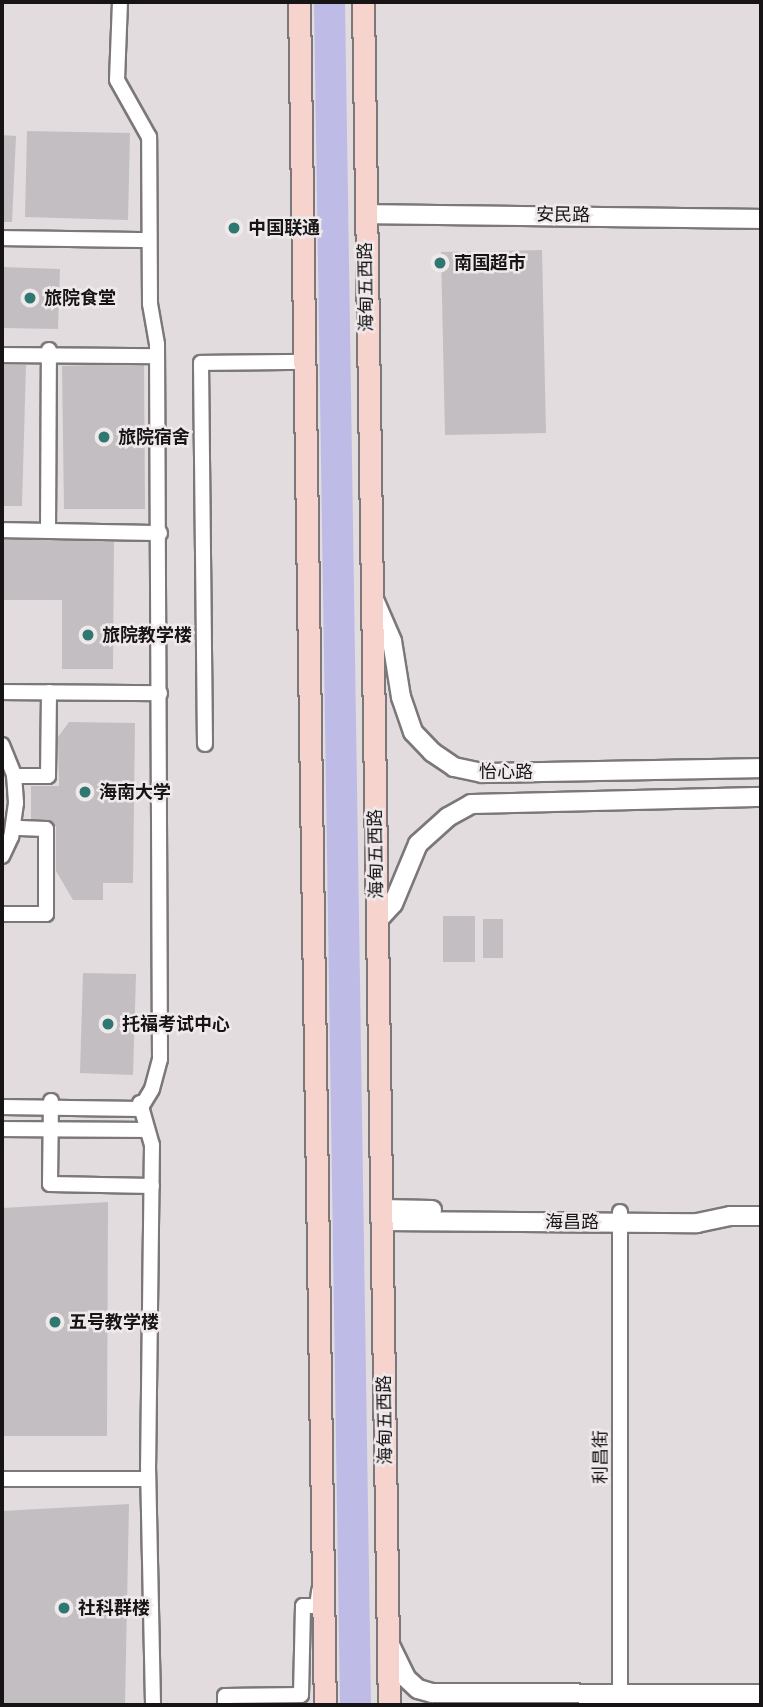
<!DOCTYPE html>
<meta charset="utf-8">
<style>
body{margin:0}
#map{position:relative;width:763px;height:1707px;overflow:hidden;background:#e2dcde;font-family:Figtree,"Noto Sans SC",sans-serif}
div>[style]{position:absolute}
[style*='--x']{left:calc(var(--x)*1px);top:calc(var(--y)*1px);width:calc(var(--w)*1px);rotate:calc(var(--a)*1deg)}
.water>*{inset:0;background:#bebbe7}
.building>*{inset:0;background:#c2bec2}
.roads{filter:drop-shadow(2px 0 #7c7779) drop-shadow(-2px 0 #7c7779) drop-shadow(0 2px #7c7779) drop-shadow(0 -2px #7c7779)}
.minor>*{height:14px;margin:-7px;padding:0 7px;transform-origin:7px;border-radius:7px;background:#fff}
.tertiary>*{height:18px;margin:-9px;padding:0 9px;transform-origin:9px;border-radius:9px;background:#fff}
.primary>*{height:21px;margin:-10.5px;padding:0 10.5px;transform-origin:10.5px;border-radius:10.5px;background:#f7d3cd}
.dots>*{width:19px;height:19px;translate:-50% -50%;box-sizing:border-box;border:4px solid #f0e9eb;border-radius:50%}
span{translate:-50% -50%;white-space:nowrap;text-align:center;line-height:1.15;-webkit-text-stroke:5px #f0e9eb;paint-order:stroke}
.street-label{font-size:18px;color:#161415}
.poi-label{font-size:18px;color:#161415;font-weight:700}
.left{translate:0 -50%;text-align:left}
.frame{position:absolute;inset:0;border:4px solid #161415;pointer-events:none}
</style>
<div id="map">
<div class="water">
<div style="clip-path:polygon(314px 2px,345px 2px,371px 1705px,340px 1705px)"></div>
</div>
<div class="building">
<div style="clip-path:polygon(27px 131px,130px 133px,128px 220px,25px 217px)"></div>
<div style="clip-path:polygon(2px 135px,16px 136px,12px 222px,2px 222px)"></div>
<div style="clip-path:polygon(542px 250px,546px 433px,445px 435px,441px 252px)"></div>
<div style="clip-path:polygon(2px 267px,60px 269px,58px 329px,2px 328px)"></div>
<div style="clip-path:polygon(144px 363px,145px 509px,64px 509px,62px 366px)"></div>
<div style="clip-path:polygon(2px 364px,26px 365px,22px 506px,2px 506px)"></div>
<div style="clip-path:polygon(2px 537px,114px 538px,113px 669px,62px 669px,62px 600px,2px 600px)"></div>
<div style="clip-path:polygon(69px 722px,135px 723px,133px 883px,103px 883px,103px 900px,73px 900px,56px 871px,56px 826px,31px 826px,31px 786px,59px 786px,58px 737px)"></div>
<div style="clip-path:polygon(443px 916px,475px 916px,475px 962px,443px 962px)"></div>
<div style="clip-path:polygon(483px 919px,503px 919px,503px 958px,483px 958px)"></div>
<div style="clip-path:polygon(83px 973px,136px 974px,133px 1075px,80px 1073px)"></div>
<div style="clip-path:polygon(108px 1202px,107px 1436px,2px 1436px,2px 1208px)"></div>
<div style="clip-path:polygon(129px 1504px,125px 1705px,2px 1705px,2px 1511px)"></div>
</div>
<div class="roads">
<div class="minor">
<div style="--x:2;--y:238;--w:147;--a:0.8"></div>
<div style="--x:2;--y:355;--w:155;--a:0.4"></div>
<div style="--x:2;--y:530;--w:158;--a:1.1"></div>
<div style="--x:48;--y:530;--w:180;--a:-89.7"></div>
<div style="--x:2;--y:692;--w:158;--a:0.4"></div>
<div style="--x:205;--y:744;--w:381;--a:-90.6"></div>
<div style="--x:201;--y:363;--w:103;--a:-0.6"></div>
<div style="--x:2;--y:745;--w:31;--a:68"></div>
<div style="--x:14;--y:774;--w:29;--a:86"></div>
<div style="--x:16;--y:803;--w:34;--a:98"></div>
<div style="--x:11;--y:837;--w:21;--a:115"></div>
<div style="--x:14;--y:776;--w:34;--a:0"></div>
<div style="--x:48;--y:776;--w:84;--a:-89.3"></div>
<div style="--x:2;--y:914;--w:44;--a:0"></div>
<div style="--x:46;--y:914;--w:85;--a:-90"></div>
<div style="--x:46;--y:829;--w:33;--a:-178"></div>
<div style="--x:51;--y:1101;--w:83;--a:90.7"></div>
<div style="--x:50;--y:1184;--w:102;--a:1.1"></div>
<div style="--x:140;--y:1103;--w:44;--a:74.1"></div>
<div style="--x:152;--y:1145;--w:320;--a:90.7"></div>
<div style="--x:148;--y:1465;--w:240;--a:88.8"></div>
<div style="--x:2;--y:1107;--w:138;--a:0.8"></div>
<div style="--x:140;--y:1109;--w:23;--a:-59"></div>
<div style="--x:152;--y:1089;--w:31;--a:-75"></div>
<div style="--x:160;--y:1059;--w:715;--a:-90.24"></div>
<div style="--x:157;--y:344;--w:41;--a:-99.9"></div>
<div style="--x:150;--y:304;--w:167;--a:-90.3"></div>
<div style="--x:149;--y:137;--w:65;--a:-119.3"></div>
<div style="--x:117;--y:80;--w:78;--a:-87.8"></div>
<div style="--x:2;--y:1129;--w:145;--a:0.4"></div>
<div style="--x:620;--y:1212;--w:489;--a:90"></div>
<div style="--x:2;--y:1479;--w:146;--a:0"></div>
<div style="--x:225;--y:1705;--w:9;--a:-90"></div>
<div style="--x:225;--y:1696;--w:76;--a:-0.8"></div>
<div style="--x:301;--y:1695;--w:89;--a:-88.7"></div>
<div style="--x:303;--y:1606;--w:14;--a:0"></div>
<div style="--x:317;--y:1606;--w:15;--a:-82"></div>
</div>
<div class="tertiary">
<div style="--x:366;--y:214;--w:395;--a:0.7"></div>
<div style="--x:373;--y:597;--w:48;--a:66.6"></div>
<div style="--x:392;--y:641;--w:57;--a:80.9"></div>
<div style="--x:401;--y:697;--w:37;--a:71"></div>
<div style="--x:413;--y:732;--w:28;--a:46"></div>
<div style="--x:432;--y:752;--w:27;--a:34"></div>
<div style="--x:454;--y:767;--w:29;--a:12"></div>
<div style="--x:482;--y:773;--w:279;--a:-1"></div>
<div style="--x:377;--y:921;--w:23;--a:-47"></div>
<div style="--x:393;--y:904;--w:65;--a:-67.4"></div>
<div style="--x:418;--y:844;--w:40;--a:-42"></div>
<div style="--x:448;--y:817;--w:26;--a:-29"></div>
<div style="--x:471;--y:804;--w:290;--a:-1.4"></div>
<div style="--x:381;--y:1209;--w:51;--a:1.1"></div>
<div style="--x:381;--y:1221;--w:316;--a:0.4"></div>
<div style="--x:697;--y:1223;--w:34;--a:-12"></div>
<div style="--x:730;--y:1216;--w:31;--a:0"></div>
<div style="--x:391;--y:1647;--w:34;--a:64"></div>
<div style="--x:406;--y:1678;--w:16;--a:43"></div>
<div style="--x:418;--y:1689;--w:15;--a:16"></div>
<div style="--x:432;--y:1693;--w:329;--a:0.2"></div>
</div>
<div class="primary">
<div style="--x:299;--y:2;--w:1703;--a:89.13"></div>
<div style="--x:363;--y:2;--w:1703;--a:89.13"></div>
</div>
</div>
<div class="dots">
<div style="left:234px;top:228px;background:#2f7771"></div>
<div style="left:440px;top:263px;background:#2f7771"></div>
<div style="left:30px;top:298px;background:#2f7771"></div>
<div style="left:104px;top:437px;background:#2f7771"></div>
<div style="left:88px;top:635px;background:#2f7771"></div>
<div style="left:85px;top:792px;background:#2f7771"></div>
<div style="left:108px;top:1024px;background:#2f7771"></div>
<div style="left:55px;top:1322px;background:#2f7771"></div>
<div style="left:64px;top:1608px;background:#2f7771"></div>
</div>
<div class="street-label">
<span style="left:563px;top:215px;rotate:1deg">安民路</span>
<span style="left:366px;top:287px;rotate:-91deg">海甸五西路</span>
<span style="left:506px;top:772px">怡心路</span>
<span style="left:376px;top:854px;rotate:-91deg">海甸五西路</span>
<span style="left:572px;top:1222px">海昌路</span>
<span style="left:385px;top:1420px;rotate:-91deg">海甸五西路</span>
<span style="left:601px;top:1457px;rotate:-90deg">利昌街</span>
</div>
<div class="poi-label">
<span class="left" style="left:248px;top:228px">中国联通</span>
<span class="left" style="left:454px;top:263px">南国超市</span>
<span class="left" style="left:44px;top:298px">旅院食堂</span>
<span class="left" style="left:118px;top:437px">旅院宿舍</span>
<span class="left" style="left:102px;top:635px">旅院教学楼</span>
<span class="left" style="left:99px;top:792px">海南大学</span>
<span class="left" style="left:122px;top:1024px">托福考试中心</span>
<span class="left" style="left:69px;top:1322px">五号教学楼</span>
<span class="left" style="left:78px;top:1608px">社科群楼</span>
</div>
<div class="frame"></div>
</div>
